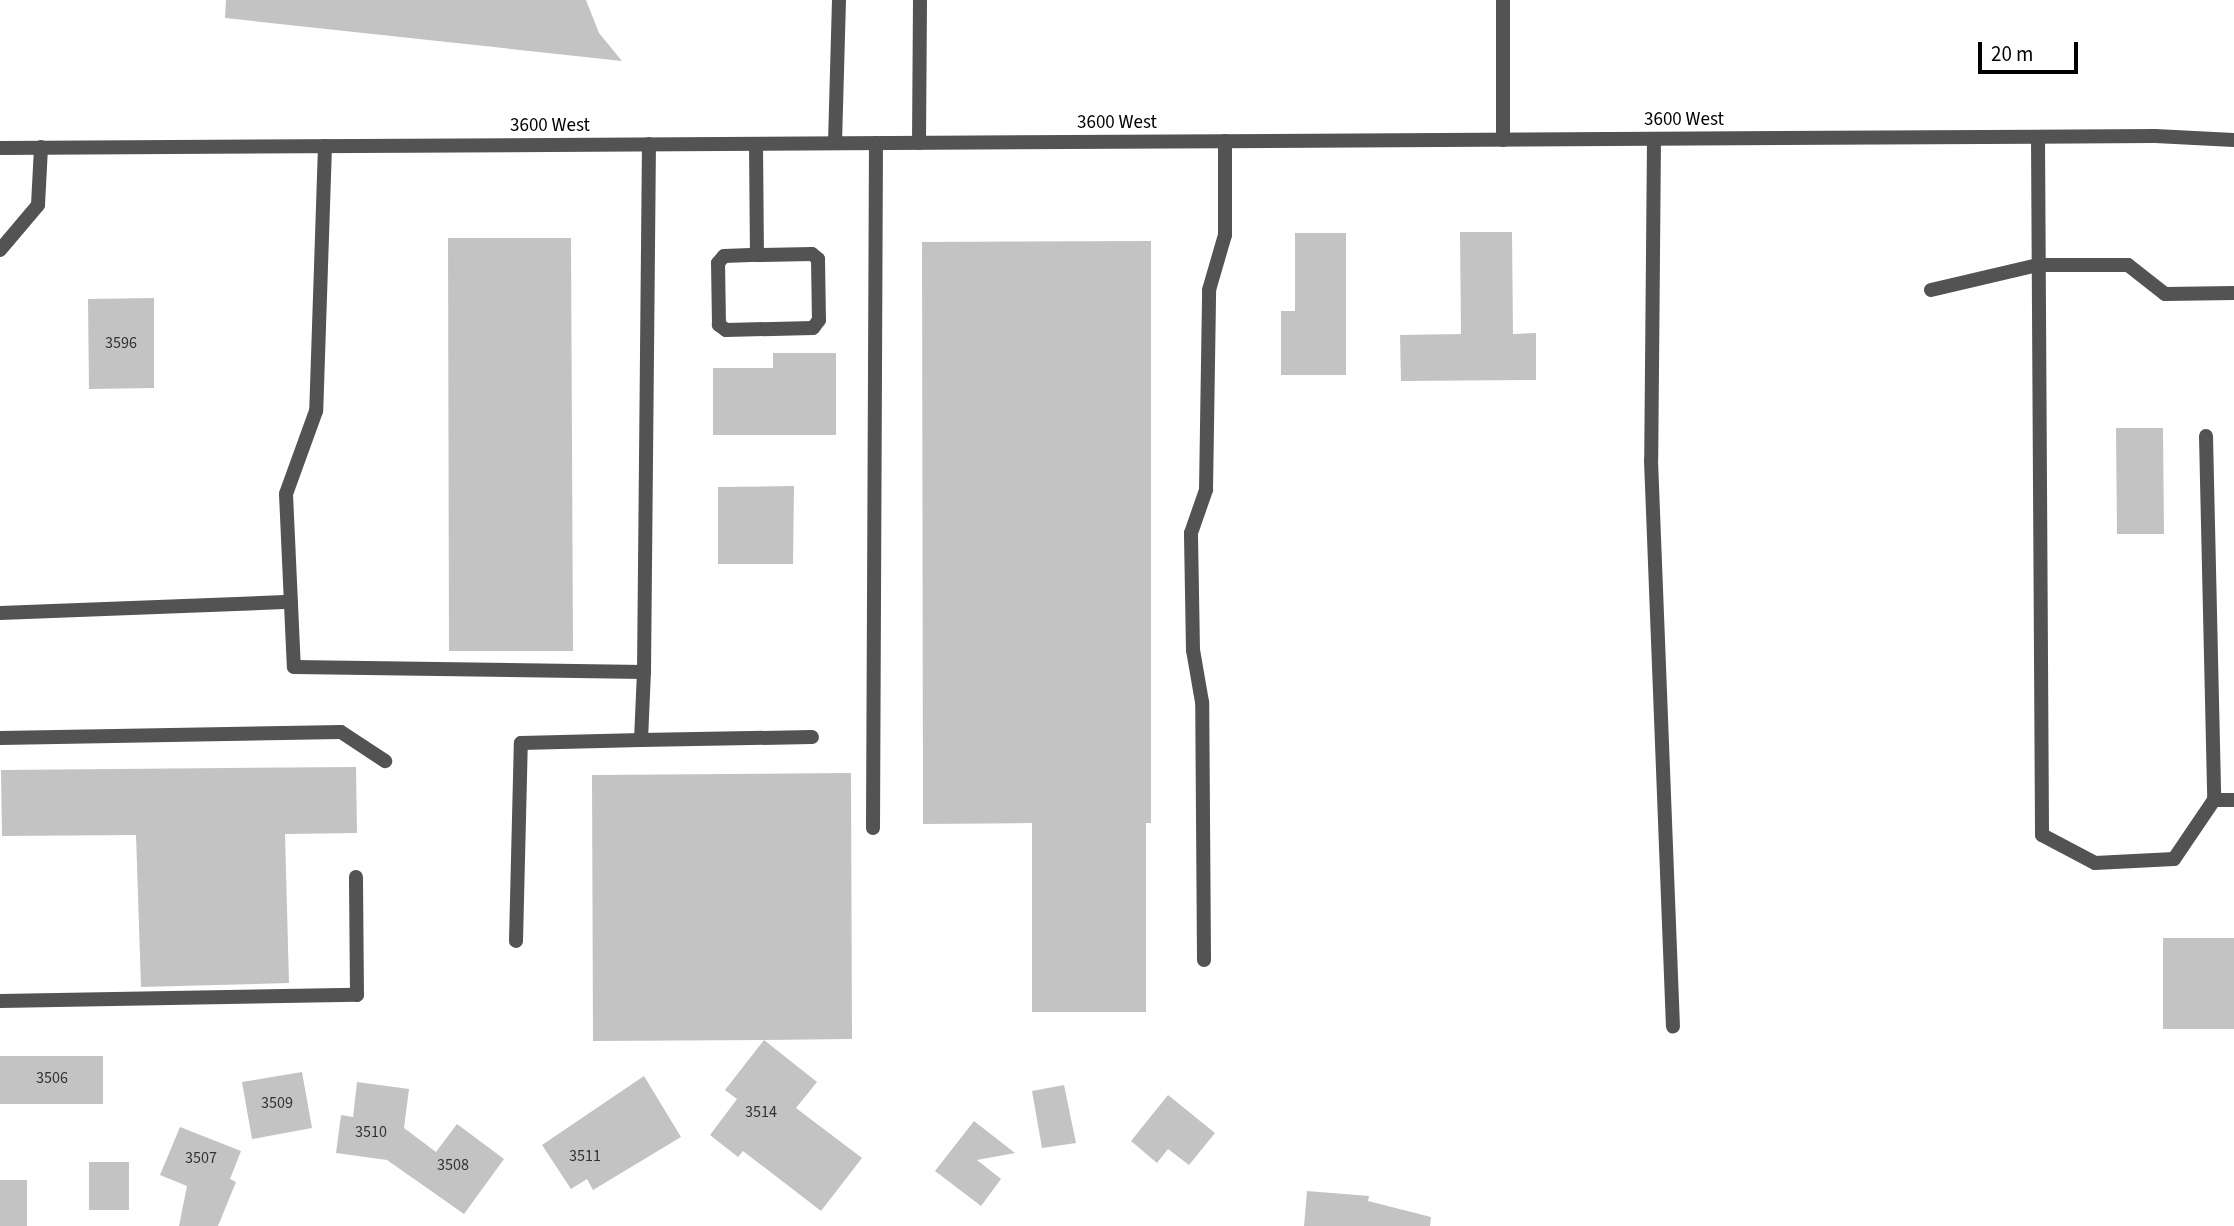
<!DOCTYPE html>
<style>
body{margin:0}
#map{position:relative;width:2234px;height:1226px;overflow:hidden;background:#fff;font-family:"Source Sans 3",sans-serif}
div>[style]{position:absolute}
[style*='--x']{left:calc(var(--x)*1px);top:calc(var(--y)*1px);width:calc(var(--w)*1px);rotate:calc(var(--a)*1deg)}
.building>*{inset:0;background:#c3c3c3}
.service>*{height:14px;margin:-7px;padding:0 7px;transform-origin:7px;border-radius:7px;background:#535353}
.tertiary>*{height:14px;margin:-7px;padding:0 7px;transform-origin:7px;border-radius:7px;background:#535353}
span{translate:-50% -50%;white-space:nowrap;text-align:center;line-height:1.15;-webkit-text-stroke:6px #fff;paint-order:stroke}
.number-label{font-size:16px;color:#313131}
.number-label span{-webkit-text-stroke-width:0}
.street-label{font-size:19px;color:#000}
.scale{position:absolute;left:1978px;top:42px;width:100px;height:32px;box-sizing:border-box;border:4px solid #000;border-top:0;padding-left:9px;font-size:21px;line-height:24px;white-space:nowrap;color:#000;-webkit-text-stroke:5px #fff;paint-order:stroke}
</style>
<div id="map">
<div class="building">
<div style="clip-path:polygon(226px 0,586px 0,599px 33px,622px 61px,225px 18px)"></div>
<div style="clip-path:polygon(1460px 232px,1512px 232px,1513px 334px,1536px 333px,1536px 380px,1401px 381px,1400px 335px,1461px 334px)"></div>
<div style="clip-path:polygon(1295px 233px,1346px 233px,1346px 375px,1281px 375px,1281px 311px,1295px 311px)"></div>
<div style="clip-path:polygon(448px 238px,571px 238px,573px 651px,449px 651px)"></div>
<div style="clip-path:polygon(1151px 241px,1151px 823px,1146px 823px,1146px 1012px,1032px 1012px,1032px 823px,923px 824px,922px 242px)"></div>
<div style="clip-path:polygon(154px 298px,154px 388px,89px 389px,88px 299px)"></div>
<div style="clip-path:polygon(773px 353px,836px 353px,836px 435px,713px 435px,713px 368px,773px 368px)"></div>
<div style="clip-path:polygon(2116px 428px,2163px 428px,2164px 534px,2117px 534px)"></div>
<div style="clip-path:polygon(794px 486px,793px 564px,718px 564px,718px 487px)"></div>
<div style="clip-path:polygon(356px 767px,357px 833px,285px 834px,289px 983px,141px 987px,136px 835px,2px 836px,1px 770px)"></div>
<div style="clip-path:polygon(851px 773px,852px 1039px,764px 1040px,817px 1082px,796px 1108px,862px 1158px,821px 1211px,743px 1151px,738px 1157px,710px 1135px,737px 1099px,725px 1090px,764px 1040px,593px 1041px,592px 775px)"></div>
<div style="clip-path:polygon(2163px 938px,2234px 938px,2234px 1029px,2163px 1029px)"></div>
<div style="clip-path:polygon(0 1056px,103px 1056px,103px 1104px,0 1104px)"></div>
<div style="clip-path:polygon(302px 1072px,312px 1128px,252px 1139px,242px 1082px)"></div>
<div style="clip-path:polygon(644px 1076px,681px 1137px,593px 1190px,587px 1179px,571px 1189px,542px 1145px)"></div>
<div style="clip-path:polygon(357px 1082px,409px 1089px,404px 1128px,436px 1152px,457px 1124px,504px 1159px,464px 1214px,387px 1160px,336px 1153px,341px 1115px,353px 1117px)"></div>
<div style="clip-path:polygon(1064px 1085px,1076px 1143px,1042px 1148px,1032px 1091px)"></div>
<div style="clip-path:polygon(1168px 1095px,1215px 1133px,1189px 1165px,1168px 1149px,1157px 1163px,1131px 1141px)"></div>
<div style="clip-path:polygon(974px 1121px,1015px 1153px,977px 1160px,1001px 1179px,981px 1206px,935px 1171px)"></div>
<div style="clip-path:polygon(180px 1127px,241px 1151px,230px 1179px,236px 1182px,218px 1226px,179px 1226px,187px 1186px,160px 1175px)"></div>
<div style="clip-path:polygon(89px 1162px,129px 1162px,129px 1210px,89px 1210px)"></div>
<div style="clip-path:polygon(0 1180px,27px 1180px,27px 1226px,0 1226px)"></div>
<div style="clip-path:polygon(1307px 1191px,1369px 1196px,1368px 1201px,1431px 1217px,1430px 1226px,1304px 1226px)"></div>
</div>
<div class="service">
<div style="--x:1503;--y:0;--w:140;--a:90"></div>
<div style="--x:2038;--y:137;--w:698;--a:89.67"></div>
<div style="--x:2042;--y:835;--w:60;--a:27.8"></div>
<div style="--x:2095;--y:863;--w:79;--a:-2.9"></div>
<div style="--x:2174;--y:859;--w:71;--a:-55.9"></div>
<div style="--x:1654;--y:139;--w:321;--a:90.5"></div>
<div style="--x:1651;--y:460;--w:567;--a:87.78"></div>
<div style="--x:835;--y:143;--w:143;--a:-88.4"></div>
<div style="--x:919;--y:143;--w:143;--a:-89.6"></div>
<div style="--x:756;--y:144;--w:111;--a:89.5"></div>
<div style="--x:757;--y:255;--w:55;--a:-1"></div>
<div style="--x:812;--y:254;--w:8;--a:40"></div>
<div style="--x:818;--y:259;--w:61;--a:89.1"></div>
<div style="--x:819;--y:320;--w:10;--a:127"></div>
<div style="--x:813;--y:328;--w:87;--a:178.7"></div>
<div style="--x:726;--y:330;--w:9;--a:-144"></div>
<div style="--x:719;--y:325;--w:62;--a:-90.9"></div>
<div style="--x:718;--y:263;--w:9;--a:-49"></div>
<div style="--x:724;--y:256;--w:33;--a:-2"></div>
<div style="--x:325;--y:146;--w:265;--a:91.9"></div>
<div style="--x:316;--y:411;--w:88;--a:109.9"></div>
<div style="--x:286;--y:494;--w:173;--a:87.4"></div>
<div style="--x:294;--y:667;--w:350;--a:0.8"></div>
<div style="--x:644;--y:672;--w:528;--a:-89.46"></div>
<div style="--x:0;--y:250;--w:59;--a:-49.8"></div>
<div style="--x:38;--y:205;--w:58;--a:-87"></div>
<div style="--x:1931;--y:290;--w:110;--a:-13.2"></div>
<div style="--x:2038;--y:265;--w:90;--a:0"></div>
<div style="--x:2128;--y:265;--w:47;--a:38.1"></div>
<div style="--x:2165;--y:294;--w:69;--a:-0.8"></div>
<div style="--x:2206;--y:436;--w:364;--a:88.7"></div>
<div style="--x:2214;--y:800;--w:20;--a:0"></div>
<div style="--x:0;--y:613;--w:291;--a:-2.2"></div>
<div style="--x:0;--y:738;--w:341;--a:-1"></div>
<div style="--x:341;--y:732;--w:53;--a:33.4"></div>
<div style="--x:641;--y:740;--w:171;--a:-1"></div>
<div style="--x:873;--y:828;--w:685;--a:-89.75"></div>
<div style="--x:516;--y:941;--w:198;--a:-88.6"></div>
<div style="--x:521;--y:743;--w:120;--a:-1.4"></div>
<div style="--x:641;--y:740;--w:68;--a:-87.5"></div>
<div style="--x:1204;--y:960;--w:258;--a:-90.4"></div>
<div style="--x:1202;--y:702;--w:53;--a:-99.8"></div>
<div style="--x:1193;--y:650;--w:117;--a:-91"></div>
<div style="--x:1191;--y:533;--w:46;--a:-70.8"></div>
<div style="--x:1206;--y:490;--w:200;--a:-89.1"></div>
<div style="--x:1209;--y:290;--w:57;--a:-73.8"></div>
<div style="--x:1225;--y:235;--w:94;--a:-90"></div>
<div style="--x:0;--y:1001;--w:357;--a:-1"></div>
<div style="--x:357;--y:995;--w:118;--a:-90.5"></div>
</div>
<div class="tertiary">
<div style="--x:0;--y:148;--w:2155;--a:-0.32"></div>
<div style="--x:2155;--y:136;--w:79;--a:2.9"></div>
</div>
<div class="number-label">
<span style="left:121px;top:343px">3596</span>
<span style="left:52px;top:1078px">3506</span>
<span style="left:277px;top:1103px">3509</span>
<span style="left:761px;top:1112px">3514</span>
<span style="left:371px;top:1132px">3510</span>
<span style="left:585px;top:1156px">3511</span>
<span style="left:201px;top:1158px">3507</span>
<span style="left:453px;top:1165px">3508</span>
</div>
<div class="street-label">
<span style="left:1684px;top:120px">3600 West</span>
<span style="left:1117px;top:123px">3600 West</span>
<span style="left:550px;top:126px">3600 West</span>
</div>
<div class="scale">20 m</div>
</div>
